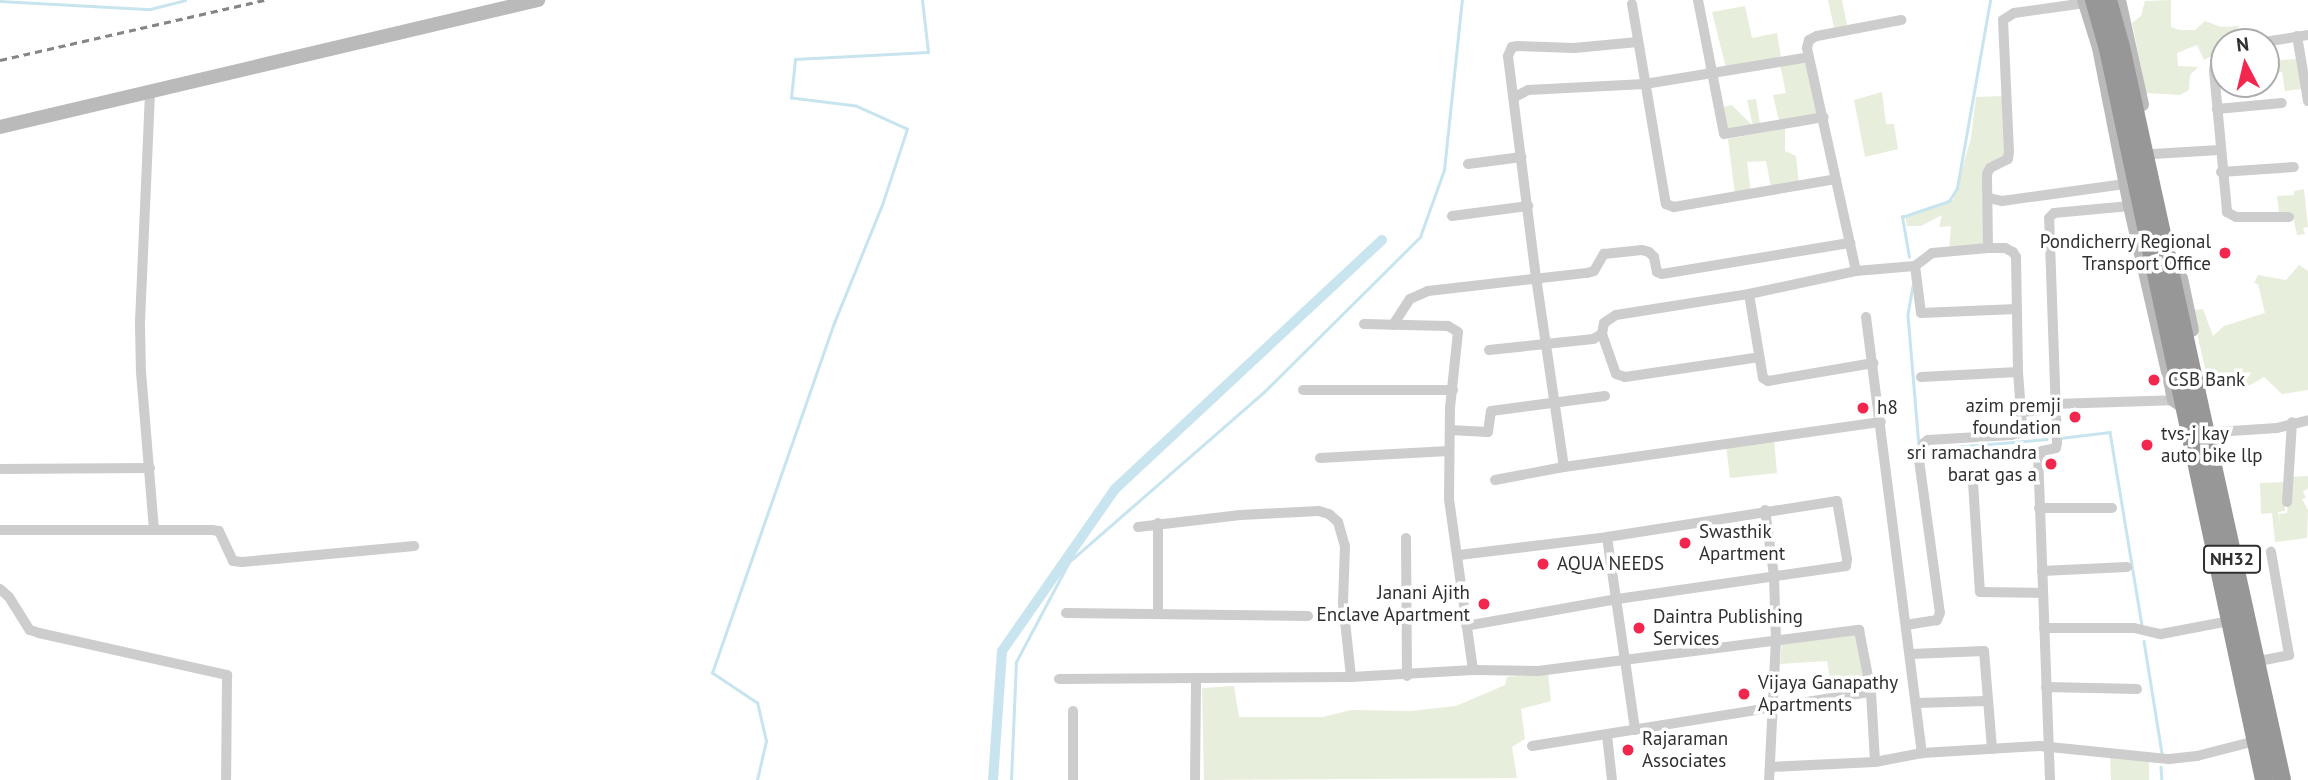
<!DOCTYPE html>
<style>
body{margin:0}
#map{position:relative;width:2308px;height:780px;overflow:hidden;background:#fff;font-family:"PT Sans",sans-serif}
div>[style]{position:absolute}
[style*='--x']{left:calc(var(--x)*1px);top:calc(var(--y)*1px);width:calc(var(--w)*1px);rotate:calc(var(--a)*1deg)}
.green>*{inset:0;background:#e8eedc}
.stream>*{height:2.5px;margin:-1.25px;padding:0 1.25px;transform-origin:1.25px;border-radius:1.25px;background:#c7e4ef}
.canal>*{height:10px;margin:-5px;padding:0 5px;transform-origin:5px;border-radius:5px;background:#c7e4ef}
.street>*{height:10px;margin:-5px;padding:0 5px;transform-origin:5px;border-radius:5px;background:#cdcdcd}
.secondary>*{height:14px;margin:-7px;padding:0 7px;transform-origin:7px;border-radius:7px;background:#bababa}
.highway>*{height:18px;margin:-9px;padding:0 9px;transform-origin:9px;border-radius:9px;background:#979797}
.rail>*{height:2.5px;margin-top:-1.25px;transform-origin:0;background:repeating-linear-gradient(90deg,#858585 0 7px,transparent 0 12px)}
.dots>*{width:19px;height:19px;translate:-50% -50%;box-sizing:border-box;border:4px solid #fff;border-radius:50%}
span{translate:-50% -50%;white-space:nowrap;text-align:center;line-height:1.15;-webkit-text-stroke:7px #fff;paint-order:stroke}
.shield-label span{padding:2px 5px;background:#fff;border:2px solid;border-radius:5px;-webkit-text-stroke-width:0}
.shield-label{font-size:18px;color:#303030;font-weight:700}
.poi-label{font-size:19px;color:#303030}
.right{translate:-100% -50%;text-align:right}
.left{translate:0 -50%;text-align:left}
.north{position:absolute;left:2210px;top:28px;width:70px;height:70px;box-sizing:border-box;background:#fff;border:2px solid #acacac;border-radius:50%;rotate:353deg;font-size:19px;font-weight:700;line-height:28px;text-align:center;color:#303030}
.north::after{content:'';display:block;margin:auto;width:24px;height:32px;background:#f3264d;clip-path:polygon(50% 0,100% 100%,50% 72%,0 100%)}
</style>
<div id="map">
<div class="green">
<div style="clip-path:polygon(1828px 0,1842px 0,1847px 25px,1834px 28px)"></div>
<div style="clip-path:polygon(2171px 0,2171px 27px,2179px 30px,2195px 30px,2205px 21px,2221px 27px,2239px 26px,2231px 42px,2224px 42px,2224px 49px,2204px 60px,2197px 45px,2177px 53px,2178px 66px,2198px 67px,2190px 75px,2189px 90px,2180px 95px,2146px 93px,2132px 23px,2141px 16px,2145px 1px)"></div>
<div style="clip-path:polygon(1745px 6px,1752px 38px,1777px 33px,1781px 57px,1727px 72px,1712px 12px)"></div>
<div style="clip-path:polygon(2266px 46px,2269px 46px,2270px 61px,2296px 59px,2301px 89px,2285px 91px,2282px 72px,2266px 73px)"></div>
<div style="clip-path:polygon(1809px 59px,1822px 118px,1724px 134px,1718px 108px,1732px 105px,1753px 126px,1747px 100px,1756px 99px,1760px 124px,1779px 121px,1773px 95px,1786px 93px,1780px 65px)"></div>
<div style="clip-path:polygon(1882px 92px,1886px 124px,1894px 124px,1898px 149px,1865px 157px,1854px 100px)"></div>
<div style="clip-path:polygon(2004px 96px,2009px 152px,1990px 168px,1988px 233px,1983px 245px,1949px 251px,1951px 226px,1939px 227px,1942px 215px,1921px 226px,1907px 226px,1905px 216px,1953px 200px,1971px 138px,1976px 97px)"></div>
<div style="clip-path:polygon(1785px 128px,1785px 151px,1796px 156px,1799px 184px,1771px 188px,1766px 161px,1747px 162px,1751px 193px,1735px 195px,1728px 139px)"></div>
<div style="clip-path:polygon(2304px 189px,2308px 227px,2303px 228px,2305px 234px,2297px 235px,2292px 212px,2279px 213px,2277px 196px,2294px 195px,2294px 191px)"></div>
<div style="clip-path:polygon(2299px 265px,2308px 271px,2308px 390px,2282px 394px,2264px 377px,2245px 388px,2217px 388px,2217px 370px,2206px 373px,2192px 310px,2203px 309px,2213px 336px,2224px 326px,2265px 313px,2258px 284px,2254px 283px,2258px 275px,2286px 280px)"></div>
<div style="clip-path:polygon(1774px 439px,1777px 473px,1730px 478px,1726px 446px)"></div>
<div style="clip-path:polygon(2308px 476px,2308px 489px,2303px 491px,2306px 498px,2302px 499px,2308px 510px,2307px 538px,2275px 542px,2272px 513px,2261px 514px,2260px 483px,2284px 482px,2285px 511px,2278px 512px,2280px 525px,2279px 514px,2287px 513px,2291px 477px)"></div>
<div style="clip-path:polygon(1857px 632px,1867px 676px,1830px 678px,1827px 661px,1780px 664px,1782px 641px)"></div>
<div style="clip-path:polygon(1548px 673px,1551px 701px,1521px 709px,1525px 739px,1512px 747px,1517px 778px,1204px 780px,1202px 688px,1234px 686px,1239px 717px,1323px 717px,1351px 710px,1410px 711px,1456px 706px,1505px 685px,1507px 677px)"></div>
<div style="clip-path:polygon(2110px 757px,2149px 760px,2149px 780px,2111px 780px)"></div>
</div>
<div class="stream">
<div style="--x:0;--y:1;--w:150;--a:3.1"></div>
<div style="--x:150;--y:9;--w:36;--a:-14"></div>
<div style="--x:1909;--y:257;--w:41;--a:-99.9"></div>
<div style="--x:1902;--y:217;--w:50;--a:-18.8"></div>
<div style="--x:1949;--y:201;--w:15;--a:-58"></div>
<div style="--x:1957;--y:188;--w:191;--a:-80"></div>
<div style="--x:1913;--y:286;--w:29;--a:100"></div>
<div style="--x:1908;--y:315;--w:131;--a:85.2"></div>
<div style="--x:2060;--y:438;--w:50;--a:-6.8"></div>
<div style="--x:2110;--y:432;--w:196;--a:80.6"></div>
<div style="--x:1931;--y:449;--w:116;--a:-4.9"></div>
<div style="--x:2144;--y:641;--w:114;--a:80.9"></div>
<div style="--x:2161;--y:767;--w:13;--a:86"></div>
<div style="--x:757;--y:780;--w:40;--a:-77"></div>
<div style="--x:766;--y:741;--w:39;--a:-103"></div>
<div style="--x:757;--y:703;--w:54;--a:-146.3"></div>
<div style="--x:712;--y:673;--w:371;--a:-70.8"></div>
<div style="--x:834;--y:323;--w:127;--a:-67.9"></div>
<div style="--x:882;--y:205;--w:80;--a:-71.8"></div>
<div style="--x:907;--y:129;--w:56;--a:-155.7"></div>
<div style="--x:856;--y:106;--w:65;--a:-173"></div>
<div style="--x:791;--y:98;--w:39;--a:-84"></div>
<div style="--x:795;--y:59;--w:133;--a:-3"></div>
<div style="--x:928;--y:52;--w:52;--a:-96.6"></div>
<div style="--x:1011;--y:780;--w:118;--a:-87.6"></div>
<div style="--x:1016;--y:662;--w:113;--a:-62.1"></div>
<div style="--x:1069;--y:562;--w:259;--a:-41.1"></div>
<div style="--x:1264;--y:392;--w:220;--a:-44.8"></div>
<div style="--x:1420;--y:237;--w:71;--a:-70.3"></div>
<div style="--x:1444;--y:170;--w:171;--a:-84"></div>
</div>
<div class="canal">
<div style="--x:993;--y:780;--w:129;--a:-86"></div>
<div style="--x:1002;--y:651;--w:198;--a:-55.1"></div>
<div style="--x:1115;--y:489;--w:365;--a:-43"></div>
</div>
<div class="street">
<div style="--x:1698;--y:0;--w:136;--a:79"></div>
<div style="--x:1724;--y:134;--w:101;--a:-9.6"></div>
<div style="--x:1632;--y:4;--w:203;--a:80.4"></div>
<div style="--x:1666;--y:204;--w:9;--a:21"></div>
<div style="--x:1674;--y:207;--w:164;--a:-9.8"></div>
<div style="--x:2297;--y:36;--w:66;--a:80.4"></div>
<div style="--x:2264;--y:42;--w:45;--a:-9"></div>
<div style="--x:2224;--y:53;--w:13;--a:132"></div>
<div style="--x:2215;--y:63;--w:8;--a:97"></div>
<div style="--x:2214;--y:71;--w:142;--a:84.7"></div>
<div style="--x:2227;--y:212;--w:10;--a:29"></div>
<div style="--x:2236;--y:217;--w:53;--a:0"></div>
<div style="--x:150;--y:93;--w:233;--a:92.5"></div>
<div style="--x:140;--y:326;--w:46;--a:88.8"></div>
<div style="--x:141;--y:372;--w:158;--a:85.3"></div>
<div style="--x:1515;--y:97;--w:15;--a:-28"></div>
<div style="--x:1528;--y:90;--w:117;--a:-2.9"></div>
<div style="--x:1645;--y:84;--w:166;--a:-9.3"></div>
<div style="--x:2217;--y:109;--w:65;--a:-5.3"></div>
<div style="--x:2153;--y:154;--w:66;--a:-3.5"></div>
<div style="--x:1468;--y:164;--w:54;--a:-7.4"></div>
<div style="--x:2221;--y:172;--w:73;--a:-3.9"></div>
<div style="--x:1988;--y:198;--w:14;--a:12"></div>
<div style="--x:2002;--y:201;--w:124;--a:-7.9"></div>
<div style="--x:1452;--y:216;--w:77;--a:-7.5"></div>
<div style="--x:1988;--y:248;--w:74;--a:-90.8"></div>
<div style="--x:1987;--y:174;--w:7;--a:-63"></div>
<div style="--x:1990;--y:168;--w:20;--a:-27"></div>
<div style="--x:2008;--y:159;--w:7;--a:-82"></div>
<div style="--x:2009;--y:152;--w:132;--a:-92.6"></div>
<div style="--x:2003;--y:20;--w:13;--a:-32"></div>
<div style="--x:2014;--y:13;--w:72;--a:-8"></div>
<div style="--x:1915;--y:266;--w:47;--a:82.7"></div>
<div style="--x:1921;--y:313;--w:95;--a:-2.4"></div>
<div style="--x:1856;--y:271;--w:228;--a:-102.4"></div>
<div style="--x:1807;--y:48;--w:8;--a:-76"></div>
<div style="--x:1809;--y:40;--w:9;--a:-27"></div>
<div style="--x:1817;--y:36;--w:86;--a:-10.8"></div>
<div style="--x:1749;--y:294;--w:85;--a:80.5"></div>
<div style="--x:1763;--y:378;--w:6;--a:31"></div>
<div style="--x:1768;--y:381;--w:107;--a:-9.7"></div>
<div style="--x:1866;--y:317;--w:440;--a:82.7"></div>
<div style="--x:1393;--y:325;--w:31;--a:-57"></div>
<div style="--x:1410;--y:299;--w:20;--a:-24"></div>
<div style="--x:1428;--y:291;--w:160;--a:-6.5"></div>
<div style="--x:1587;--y:273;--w:7;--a:-16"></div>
<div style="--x:1594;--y:271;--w:20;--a:-60"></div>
<div style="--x:1604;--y:254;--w:38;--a:-6"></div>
<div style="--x:1642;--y:250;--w:7;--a:16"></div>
<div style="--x:1649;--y:252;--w:7;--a:45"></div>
<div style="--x:1654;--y:257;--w:15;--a:79"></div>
<div style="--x:1657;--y:272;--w:5;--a:22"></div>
<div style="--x:1662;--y:274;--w:191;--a:-9.4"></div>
<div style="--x:1602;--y:334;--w:42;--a:70.7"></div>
<div style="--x:1616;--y:374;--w:9;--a:18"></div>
<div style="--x:1625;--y:377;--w:136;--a:-8.4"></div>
<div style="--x:1489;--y:350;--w:105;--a:-6"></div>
<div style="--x:1593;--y:339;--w:10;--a:-29"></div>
<div style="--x:1602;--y:334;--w:11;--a:-80"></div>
<div style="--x:1604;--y:323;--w:14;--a:-34"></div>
<div style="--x:1616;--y:315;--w:135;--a:-9"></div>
<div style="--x:1749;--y:294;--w:109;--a:-12.1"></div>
<div style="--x:1856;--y:271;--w:59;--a:-4.8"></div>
<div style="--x:1915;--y:266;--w:21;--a:-37"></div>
<div style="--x:1932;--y:253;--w:56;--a:-5.1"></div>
<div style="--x:1988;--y:248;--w:17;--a:0"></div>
<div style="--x:2005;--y:248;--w:9;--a:27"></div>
<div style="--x:2013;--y:252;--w:6;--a:59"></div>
<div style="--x:2016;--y:257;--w:115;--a:89"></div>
<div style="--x:2018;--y:372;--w:53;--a:85.7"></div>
<div style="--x:2022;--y:425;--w:9;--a:111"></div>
<div style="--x:2019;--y:433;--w:8;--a:166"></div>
<div style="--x:2011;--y:435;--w:83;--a:176.6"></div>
<div style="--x:1928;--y:440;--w:5;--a:143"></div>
<div style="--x:1924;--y:443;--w:18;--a:106"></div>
<div style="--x:1919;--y:460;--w:154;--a:82.2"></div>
<div style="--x:1940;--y:613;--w:8;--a:113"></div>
<div style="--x:1937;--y:620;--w:30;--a:171"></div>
<div style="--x:1921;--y:377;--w:97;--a:-3"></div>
<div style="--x:1303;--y:390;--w:150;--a:0"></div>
<div style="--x:2054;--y:404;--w:126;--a:-1.8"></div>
<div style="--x:2021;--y:412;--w:34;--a:-5"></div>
<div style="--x:1450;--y:430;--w:38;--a:3"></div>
<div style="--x:1488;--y:432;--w:21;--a:-82"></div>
<div style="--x:1491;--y:411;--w:115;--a:-7.5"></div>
<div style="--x:2201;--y:433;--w:76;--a:-3.8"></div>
<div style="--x:2277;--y:428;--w:32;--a:-14"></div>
<div style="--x:1320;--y:458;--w:129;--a:-3.1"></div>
<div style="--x:1564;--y:467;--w:191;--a:-98.4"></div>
<div style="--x:1536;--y:278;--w:224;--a:-97.2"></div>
<div style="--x:1508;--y:56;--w:10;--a:-66"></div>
<div style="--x:1512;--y:47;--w:6;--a:-9"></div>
<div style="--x:1518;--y:46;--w:56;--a:2"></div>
<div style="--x:1574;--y:48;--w:64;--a:-5.4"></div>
<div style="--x:0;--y:469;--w:150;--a:-0.4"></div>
<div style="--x:1495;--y:480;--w:70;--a:-10.7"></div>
<div style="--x:1564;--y:467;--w:320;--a:-8.1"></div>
<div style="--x:1973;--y:482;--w:110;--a:86.4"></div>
<div style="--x:1980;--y:592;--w:62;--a:0.9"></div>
<div style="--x:2287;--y:502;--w:80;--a:-86.4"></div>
<div style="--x:2039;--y:508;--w:73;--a:0"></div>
<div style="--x:1765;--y:510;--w:67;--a:82.2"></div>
<div style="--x:1774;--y:576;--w:63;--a:88.2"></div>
<div style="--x:1776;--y:639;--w:141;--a:92.8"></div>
<div style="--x:1158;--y:523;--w:91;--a:90"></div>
<div style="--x:1138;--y:527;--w:103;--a:-6.7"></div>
<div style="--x:1240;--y:515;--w:79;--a:-2.9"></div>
<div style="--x:1319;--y:511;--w:10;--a:17"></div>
<div style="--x:1329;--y:514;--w:12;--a:42"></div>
<div style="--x:1338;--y:522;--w:25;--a:74"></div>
<div style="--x:1345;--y:546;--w:57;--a:92"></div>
<div style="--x:1343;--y:603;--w:74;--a:83.8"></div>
<div style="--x:1351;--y:677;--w:122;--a:-3.3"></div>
<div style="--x:1473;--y:670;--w:173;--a:-98"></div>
<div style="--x:1449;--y:499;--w:91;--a:-89.4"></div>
<div style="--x:1450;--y:408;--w:76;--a:-84"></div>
<div style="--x:1458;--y:332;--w:12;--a:-149"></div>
<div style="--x:1448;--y:326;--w:84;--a:-178.6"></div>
<div style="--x:0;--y:530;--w:212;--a:0"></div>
<div style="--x:212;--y:530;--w:7;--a:8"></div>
<div style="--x:219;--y:531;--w:33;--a:65"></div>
<div style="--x:233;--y:561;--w:9;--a:6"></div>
<div style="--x:242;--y:562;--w:173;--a:-5.3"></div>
<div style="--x:1607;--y:537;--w:195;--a:81.7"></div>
<div style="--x:1406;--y:538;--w:138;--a:89.6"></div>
<div style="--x:1459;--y:555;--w:149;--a:-6.9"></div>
<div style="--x:1607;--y:537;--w:233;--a:-8.9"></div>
<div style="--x:1837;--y:501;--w:59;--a:80.2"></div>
<div style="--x:1847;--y:559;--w:7;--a:98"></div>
<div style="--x:1846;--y:566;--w:231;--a:171.8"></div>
<div style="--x:1617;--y:599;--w:153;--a:169.9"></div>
<div style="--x:2042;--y:571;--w:85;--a:-2.7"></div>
<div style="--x:0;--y:589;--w:12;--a:42"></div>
<div style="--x:9;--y:597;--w:39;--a:58"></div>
<div style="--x:30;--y:630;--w:9;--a:18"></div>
<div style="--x:39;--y:633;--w:193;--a:12.6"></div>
<div style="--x:227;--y:675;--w:105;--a:90.5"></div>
<div style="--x:1066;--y:613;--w:242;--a:0.7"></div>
<div style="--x:2044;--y:628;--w:90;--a:0"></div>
<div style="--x:2134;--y:628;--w:28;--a:13"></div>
<div style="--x:2161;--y:634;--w:69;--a:-10.8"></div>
<div style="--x:1911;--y:654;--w:73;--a:-2.4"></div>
<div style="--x:1984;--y:651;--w:98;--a:85.3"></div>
<div style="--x:2254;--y:662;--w:36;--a:-11"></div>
<div style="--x:2289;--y:655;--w:105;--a:-99.9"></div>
<div style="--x:1473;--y:670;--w:65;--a:0.9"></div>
<div style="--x:1538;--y:671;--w:324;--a:-7.3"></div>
<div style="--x:1859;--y:630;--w:63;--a:79"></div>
<div style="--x:1871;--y:692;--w:70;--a:86.7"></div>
<div style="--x:1059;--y:679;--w:292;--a:-0.4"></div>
<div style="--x:2046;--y:687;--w:91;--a:1.3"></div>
<div style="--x:1917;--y:703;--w:69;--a:-1.7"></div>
<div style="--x:1607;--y:735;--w:45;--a:83.7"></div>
<div style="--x:1532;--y:746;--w:343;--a:-9.1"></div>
<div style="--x:1770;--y:767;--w:105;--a:-2.7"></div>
<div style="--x:1875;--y:762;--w:48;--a:-10.8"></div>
<div style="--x:1922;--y:753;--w:118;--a:-3.4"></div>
<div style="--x:2040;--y:746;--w:130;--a:5.8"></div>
<div style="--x:2169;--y:759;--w:28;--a:-6"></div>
<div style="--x:2197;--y:756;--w:60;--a:-14.5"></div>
<div style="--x:1073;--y:780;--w:69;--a:-90"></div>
<div style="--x:1195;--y:780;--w:100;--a:-89.4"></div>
<div style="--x:2050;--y:780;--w:322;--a:-92.1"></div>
<div style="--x:2038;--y:458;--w:8;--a:-60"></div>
<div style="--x:2042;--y:451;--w:14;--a:-12"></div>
<div style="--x:2056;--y:448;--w:5;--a:-79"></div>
<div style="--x:2057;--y:443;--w:225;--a:-92"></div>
<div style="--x:2049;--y:218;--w:7;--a:-45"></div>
<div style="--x:2054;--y:213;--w:76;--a:-5.3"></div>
</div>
<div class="secondary">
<div style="--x:2084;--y:0;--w:50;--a:72.6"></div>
<div style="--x:2099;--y:48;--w:161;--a:78.9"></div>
<div style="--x:2130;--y:206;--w:189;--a:77.1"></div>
<div style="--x:2172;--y:390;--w:10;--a:79"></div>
<div style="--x:2174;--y:400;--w:12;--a:35"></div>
<div style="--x:2119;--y:0;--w:107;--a:77.6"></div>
<div style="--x:0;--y:127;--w:553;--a:-13.28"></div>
<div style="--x:2181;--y:278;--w:53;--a:78.1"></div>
</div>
<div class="highway">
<div style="--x:2094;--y:0;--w:51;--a:74.1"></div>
<div style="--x:2108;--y:49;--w:747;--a:77.95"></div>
<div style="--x:2108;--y:0;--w:49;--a:74.5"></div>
<div style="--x:2121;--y:47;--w:750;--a:77.61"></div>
</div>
<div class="rail">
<div style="--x:0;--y:60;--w:271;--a:-12.8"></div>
</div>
<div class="dots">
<div style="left:2225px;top:253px;background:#f3264d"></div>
<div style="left:2154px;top:380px;background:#f3264d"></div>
<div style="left:1863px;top:408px;background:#f3264d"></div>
<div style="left:2075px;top:417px;background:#f3264d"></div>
<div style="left:2147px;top:445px;background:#f3264d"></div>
<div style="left:2051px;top:464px;background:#f3264d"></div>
<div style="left:1685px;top:543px;background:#f3264d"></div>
<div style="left:1543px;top:564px;background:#f3264d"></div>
<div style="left:1484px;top:604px;background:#f3264d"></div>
<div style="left:1639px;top:628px;background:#f3264d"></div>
<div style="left:1744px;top:694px;background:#f3264d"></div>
<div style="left:1628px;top:750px;background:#f3264d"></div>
</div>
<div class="shield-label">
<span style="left:2232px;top:559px">NH32</span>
</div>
<div class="poi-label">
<span class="right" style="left:2211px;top:253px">Pondicherry Regional<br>Transport Office</span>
<span class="left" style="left:2168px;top:380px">CSB Bank</span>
<span class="right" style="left:2061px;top:417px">azim premji<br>foundation</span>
<span class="left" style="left:1877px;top:408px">h8</span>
<span class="left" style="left:2161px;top:445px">tvs-j kay<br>auto bike llp</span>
<span class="right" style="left:2037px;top:464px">sri ramachandra<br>barat gas a</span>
<span class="left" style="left:1699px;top:543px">Swasthik<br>Apartment</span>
<span class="left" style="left:1557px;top:564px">AQUA NEEDS</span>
<span class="right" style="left:1470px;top:604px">Janani Ajith<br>Enclave Apartment</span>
<span class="left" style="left:1653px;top:628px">Daintra Publishing<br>Services</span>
<span class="left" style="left:1758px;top:694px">Vijaya Ganapathy<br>Apartments</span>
<span class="left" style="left:1642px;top:750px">Rajaraman<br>Associates</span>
</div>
<div class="north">N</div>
</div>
